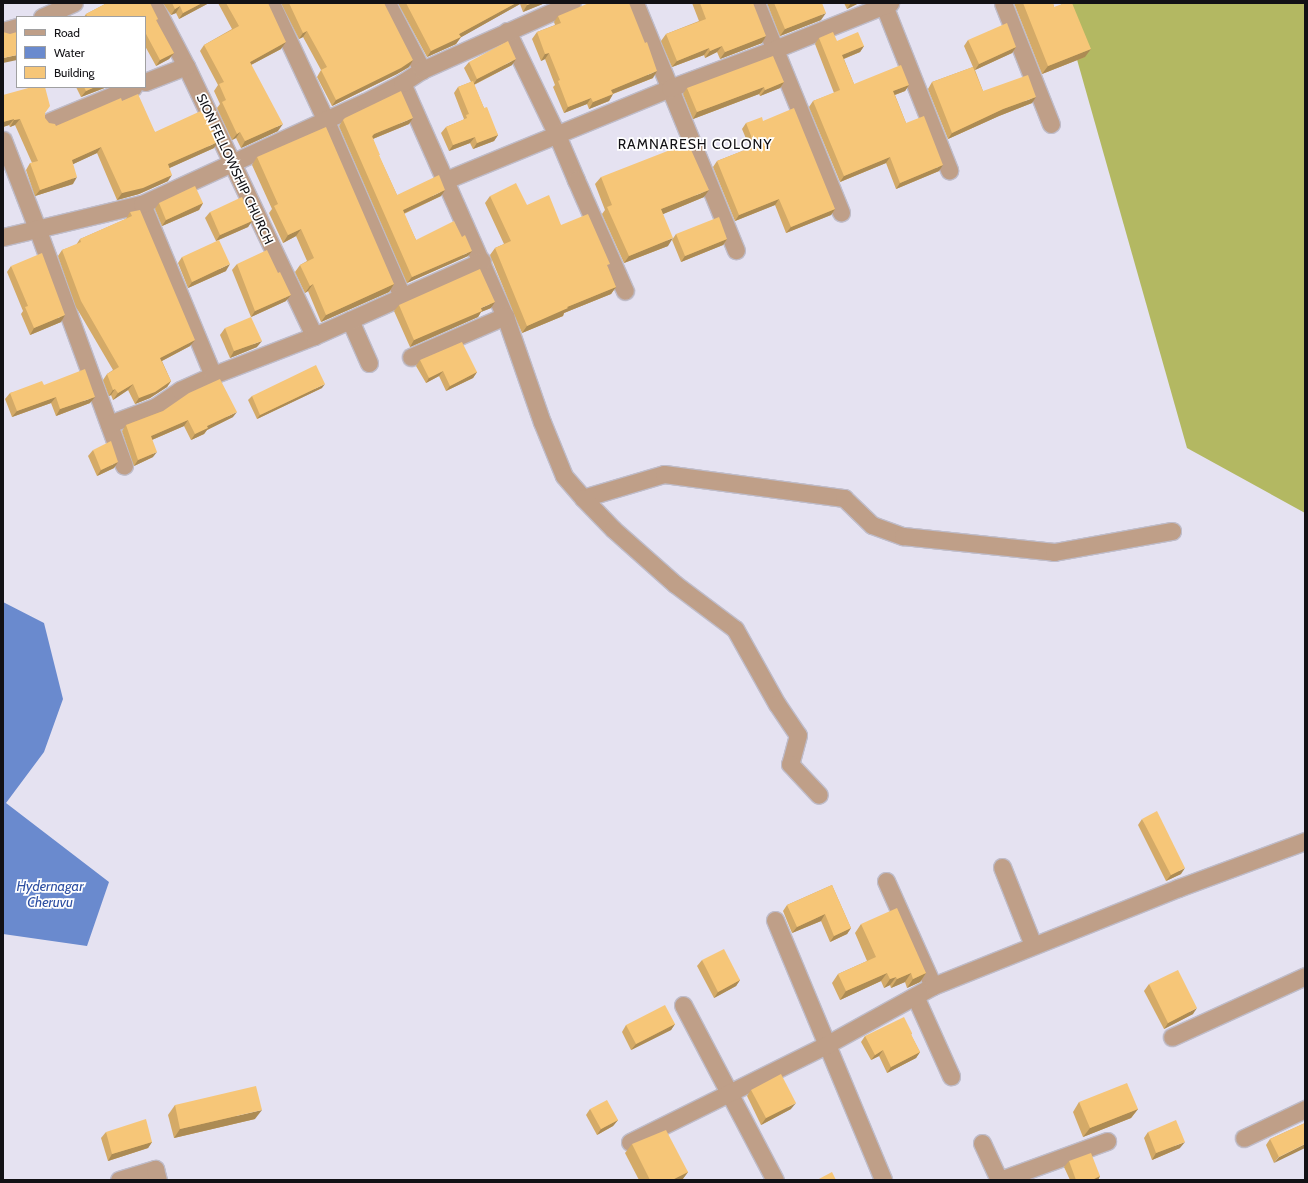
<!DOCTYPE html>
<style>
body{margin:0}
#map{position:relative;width:1308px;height:1183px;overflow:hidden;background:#e5e2f1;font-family:Cabin,sans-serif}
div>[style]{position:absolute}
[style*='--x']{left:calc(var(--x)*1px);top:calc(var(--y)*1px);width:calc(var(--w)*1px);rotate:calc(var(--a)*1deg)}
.forest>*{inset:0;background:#b3b862}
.water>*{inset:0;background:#6a8ace}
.roads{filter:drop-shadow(1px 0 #bfbcc9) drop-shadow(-1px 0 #bfbcc9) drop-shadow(0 1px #bfbcc9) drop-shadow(0 -1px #bfbcc9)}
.street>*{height:17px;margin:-8.5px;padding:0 8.5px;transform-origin:8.5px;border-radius:8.5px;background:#bf9f88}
.wall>*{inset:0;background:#d4aa67}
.shaded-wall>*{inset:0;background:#ac8b54}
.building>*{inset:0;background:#f6c678}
span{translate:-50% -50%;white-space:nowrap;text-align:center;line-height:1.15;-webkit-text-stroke:3.5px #fff;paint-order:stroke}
.street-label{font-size:13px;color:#121115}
.neighbourhood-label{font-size:14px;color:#121115;letter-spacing:1px}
.water-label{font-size:14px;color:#2d4fa2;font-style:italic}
.frame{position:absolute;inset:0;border:4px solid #121115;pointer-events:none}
.legend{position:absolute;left:16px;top:16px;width:130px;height:72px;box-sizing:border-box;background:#fff;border:1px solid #a0a0a1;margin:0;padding:5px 7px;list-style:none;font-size:12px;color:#121115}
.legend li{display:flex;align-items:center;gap:8px;height:20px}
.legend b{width:20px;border:1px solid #a0a0a1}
</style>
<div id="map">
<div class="forest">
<div style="clip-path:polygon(1061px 3px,1305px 3px,1305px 513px,1187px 448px)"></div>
</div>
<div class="water">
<div style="clip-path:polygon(3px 602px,44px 623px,63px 699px,44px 752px,6px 803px,109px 882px,87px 946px,3px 934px)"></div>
</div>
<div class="roads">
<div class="street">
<div style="--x:153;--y:3;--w:71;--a:62.4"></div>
<div style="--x:186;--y:66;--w:299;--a:64.6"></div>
<div style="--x:271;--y:3;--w:128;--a:65"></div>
<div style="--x:325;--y:119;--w:193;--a:66.5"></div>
<div style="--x:387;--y:3;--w:76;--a:62.4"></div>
<div style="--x:635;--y:3;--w:267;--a:67.8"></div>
<div style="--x:756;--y:3;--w:226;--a:67.9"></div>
<div style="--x:883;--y:3;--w:180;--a:68.4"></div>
<div style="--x:1003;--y:3;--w:130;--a:68.4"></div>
<div style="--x:42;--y:17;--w:35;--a:-24"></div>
<div style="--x:3;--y:31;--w:15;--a:-16"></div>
<div style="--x:507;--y:31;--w:115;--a:64.3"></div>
<div style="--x:557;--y:135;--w:49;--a:67.1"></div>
<div style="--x:576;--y:180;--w:121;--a:66.2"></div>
<div style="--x:145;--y:82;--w:44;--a:-21.3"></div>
<div style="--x:402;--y:83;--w:255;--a:66.2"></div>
<div style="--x:505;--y:316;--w:112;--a:70.8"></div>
<div style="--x:542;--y:422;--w:58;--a:67.8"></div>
<div style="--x:564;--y:476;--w:29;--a:49"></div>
<div style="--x:583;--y:498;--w:84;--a:-16.5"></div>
<div style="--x:664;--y:474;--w:182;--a:7.6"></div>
<div style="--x:844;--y:498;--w:39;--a:44"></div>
<div style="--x:872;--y:525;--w:33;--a:20"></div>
<div style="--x:903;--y:536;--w:152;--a:6"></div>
<div style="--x:1054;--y:552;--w:120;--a:-10.1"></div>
<div style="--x:50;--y:121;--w:90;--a:-22.3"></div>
<div style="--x:3;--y:140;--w:94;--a:68.9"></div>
<div style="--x:37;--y:228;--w:253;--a:69.9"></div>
<div style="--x:446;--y:180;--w:242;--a:-22.3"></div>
<div style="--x:670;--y:88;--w:112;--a:-20.4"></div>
<div style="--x:775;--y:49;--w:124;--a:-21.8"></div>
<div style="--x:142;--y:204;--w:185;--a:67.5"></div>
<div style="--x:3;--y:237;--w:143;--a:-13.4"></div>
<div style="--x:142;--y:204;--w:245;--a:-24.6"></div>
<div style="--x:365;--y:102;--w:42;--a:-27.2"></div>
<div style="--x:402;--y:83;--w:24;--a:-33"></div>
<div style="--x:422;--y:70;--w:164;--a:-24.1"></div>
<div style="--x:350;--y:320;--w:47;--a:66.2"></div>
<div style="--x:411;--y:357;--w:103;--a:-23.6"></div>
<div style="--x:109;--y:424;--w:49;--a:-20.3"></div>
<div style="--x:155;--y:407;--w:30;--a:-34"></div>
<div style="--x:180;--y:390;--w:36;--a:-24"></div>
<div style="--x:213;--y:375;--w:108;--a:-21.1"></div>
<div style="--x:314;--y:336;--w:184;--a:-24.1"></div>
<div style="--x:583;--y:498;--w:43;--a:45.9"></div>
<div style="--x:613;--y:529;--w:83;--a:41.6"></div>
<div style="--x:675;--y:584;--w:75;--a:36.9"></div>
<div style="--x:735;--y:629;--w:86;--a:60.8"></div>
<div style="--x:777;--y:704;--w:37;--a:56"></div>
<div style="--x:798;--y:735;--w:30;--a:105"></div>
<div style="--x:790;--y:764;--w:42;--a:46.9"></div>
<div style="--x:1002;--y:867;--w:84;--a:68.3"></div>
<div style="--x:886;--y:881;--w:115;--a:65.9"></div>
<div style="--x:775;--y:920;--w:282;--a:67.4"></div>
<div style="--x:915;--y:996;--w:88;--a:65.8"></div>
<div style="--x:683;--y:1005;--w:198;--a:62.3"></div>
<div style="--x:1172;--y:1037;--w:146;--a:-24.6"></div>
<div style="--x:1244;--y:1138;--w:68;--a:-25.4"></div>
<div style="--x:630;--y:1142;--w:219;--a:-26.3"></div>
<div style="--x:826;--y:1045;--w:122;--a:-28.9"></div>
<div style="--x:933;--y:986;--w:264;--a:-21.8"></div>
<div style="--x:1178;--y:888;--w:135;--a:-20.3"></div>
<div style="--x:982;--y:1143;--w:41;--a:65.3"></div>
<div style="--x:119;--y:1180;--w:38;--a:-17"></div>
<div style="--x:155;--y:1169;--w:11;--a:75"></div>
<div style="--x:1000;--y:1180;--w:114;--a:-20"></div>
</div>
</div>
<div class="wall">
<div style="clip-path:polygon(107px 3px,150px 3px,158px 19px,156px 21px,174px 53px,169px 59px,156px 66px,145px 46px,145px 17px,84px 17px,86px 14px)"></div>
<div style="clip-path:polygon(163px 3px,209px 3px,179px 19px,176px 13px,171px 15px)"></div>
<div style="clip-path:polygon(218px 3px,268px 3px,281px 49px,251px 65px,278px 131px,241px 148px,236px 138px,232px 140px,217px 108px,220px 104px,214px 91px,218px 85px,200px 51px,204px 45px,232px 29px)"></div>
<div style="clip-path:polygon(281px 3px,384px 3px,409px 67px,397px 74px,332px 106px,317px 77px,321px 70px,303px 37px,299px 39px)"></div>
<div style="clip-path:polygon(398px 3px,545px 3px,523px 12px,520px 4px,461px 37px,456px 44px,427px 57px)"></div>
<div style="clip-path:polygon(692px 3px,753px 3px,762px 43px,720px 59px,717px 52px,705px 58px,704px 55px,672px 67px,661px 41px,666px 34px,699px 21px)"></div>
<div style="clip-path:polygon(767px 3px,822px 3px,821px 20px,780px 36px)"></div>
<div style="clip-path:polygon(844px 3px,859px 3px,847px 9px)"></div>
<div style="clip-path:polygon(1014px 3px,1053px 3px,1054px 7px,1085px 57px,1042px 74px)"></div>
<div style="clip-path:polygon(558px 16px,653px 78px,613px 94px,609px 101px,589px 109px,587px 104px,564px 113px,553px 87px,555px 85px,545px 59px,541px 61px,532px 39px,537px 32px,555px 25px,554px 22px)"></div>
<div style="clip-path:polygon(819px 38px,864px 46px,860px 52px,844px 59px,854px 84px,909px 85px,905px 91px,895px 95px,906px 123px,939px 171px,896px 189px,886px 163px,840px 182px,809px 107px,813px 101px,834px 93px,815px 44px)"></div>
<div style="clip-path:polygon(968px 40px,1016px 47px,1012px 53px,975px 70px,983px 91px,1032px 103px,999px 116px,948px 139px,928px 89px,932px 82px,973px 67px,964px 46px)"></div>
<div style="clip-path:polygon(469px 62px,512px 65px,474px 85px,484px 108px,498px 135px,494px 141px,473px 149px,470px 143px,449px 151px,441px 133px,446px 127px,463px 120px,464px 119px,454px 93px,458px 87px,471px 82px,464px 68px)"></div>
<div style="clip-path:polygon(784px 82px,780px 88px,760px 96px,759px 94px,693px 119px,683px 94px,687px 88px)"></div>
<div style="clip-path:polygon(76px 87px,107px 87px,81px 97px)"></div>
<div style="clip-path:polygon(3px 95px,45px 113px,45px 118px,49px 123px,56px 126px,122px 101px,155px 132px,214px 148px,169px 168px,168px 181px,139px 194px,117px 200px,97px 153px,73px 164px,73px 184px,35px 196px,26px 170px,30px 163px,32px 163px,15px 125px,10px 127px,9px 125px,3px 127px)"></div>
<div style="clip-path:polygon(343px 120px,409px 124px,373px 139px,379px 156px,397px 195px,441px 196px,404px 214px,416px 240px,468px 256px,407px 283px,339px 126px)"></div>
<div style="clip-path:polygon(763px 121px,835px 209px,831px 215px,786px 233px,775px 205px,735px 221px,713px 167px,717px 161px,750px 148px,742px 129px,746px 123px)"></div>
<div style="clip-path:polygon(257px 157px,394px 284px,389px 292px,321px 322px,308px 291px,305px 293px,295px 272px,300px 265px,307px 261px,296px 236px,283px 243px,269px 213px,272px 209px,252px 165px)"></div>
<div style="clip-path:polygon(601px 177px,704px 197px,663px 214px,668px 246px,624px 263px,602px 214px,605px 210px,595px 184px)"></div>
<div style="clip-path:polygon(490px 196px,527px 205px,561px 225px,608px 267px,616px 287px,611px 294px,564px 313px,563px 316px,522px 333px,490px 255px,495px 248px,504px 244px,485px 203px)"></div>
<div style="clip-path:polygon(159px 203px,203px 203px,199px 210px,162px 226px,155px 209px)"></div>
<div style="clip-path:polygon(130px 212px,190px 346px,162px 361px,171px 381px,167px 387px,150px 398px,135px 404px,128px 390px,113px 400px,111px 395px,109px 396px,103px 380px,107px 374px,113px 370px,76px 307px,58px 256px,62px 250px,76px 245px,80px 239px,126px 219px)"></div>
<div style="clip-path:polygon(210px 212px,252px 221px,248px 227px,216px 241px,205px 218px)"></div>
<div style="clip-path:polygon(676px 234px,727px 239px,723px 245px,681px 262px,672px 240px)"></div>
<div style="clip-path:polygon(182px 257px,226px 271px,188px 288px,178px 263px)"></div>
<div style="clip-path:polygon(237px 264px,278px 273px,286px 301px,251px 317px,232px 270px)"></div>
<div style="clip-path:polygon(11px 266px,61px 322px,30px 335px,21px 314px,23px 311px,7px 272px)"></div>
<div style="clip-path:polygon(399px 305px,491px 308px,481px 312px,478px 317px,410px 347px,394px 311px)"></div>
<div style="clip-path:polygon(225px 328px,257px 347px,230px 358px,220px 335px)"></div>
<div style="clip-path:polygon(420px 360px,477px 372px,473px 378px,446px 391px,439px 376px,426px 383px,416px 366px)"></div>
<div style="clip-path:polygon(44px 385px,90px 403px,56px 416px,51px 403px,12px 417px,5px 399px,10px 393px)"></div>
<div style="clip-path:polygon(322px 388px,257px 419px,248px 400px,252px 396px)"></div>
<div style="clip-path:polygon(163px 411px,233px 417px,207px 430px,204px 434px,191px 440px,184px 426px,152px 440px,153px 457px,134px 466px,122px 431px,126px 425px)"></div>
<div style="clip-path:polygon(93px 450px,114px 468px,97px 476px,88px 456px)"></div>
<div style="clip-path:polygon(1142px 819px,1181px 874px,1166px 881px,1138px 825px)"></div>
<div style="clip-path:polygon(832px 885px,851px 928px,847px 934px,830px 942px,821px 921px,792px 933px,783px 911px,787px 905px)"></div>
<div style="clip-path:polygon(861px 924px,926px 973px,920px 982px,907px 988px,905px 982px,891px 988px,890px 985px,884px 988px,881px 981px,840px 1000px,832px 983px,838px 974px,867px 961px,855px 933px)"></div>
<div style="clip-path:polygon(702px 960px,740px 980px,736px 986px,714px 998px,697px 966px)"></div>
<div style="clip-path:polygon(1149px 984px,1193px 1014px,1164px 1029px,1144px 991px)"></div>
<div style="clip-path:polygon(675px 1024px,671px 1030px,631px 1050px,622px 1032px,626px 1025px)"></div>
<div style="clip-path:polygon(912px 1033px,911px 1035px,920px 1052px,916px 1058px,887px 1073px,879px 1056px,871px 1060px,861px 1042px,865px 1036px)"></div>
<div style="clip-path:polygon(751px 1090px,791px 1109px,761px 1125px,747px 1096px)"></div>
<div style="clip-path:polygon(1079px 1102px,1138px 1109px,1131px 1118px,1083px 1137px,1073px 1112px)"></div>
<div style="clip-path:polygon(175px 1105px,255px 1119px,174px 1138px,168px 1115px)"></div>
<div style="clip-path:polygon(590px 1109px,618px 1120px,613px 1126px,597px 1135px,586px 1115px)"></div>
<div style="clip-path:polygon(1305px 1123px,1274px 1163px,1266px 1145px,1270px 1139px)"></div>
<div style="clip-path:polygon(106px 1132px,152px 1142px,148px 1148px,108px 1161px,101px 1138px)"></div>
<div style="clip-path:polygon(1148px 1132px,1180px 1148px,1152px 1160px,1144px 1138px)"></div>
<div style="clip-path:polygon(632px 1144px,688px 1172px,682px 1180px,639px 1180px,625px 1153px)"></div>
<div style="clip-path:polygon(1069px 1161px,1100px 1176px,1098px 1180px,1070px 1180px,1064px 1167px)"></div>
</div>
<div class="shaded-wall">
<div style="clip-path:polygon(202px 3px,209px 3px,179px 19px,183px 13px)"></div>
<div style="clip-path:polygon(516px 3px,521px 3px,520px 4px,458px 39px,461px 37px,456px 44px,427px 57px,431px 51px,459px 34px)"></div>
<div style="clip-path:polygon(533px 3px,545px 3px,523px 12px,527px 5px)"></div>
<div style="clip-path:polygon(851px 3px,859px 3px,847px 9px)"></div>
<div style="clip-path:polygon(180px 6px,176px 13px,171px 15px,175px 9px)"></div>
<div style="clip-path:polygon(826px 13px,821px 20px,780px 36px,785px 29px)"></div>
<div style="clip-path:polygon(307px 31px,303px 37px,299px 39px,303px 33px)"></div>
<div style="clip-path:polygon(766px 36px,762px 43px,720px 59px,725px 52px)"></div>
<div style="clip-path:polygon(286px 42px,281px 49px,245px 68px,250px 62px)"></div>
<div style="clip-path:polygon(722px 46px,717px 52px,705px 58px,710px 51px)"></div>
<div style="clip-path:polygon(864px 46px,860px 52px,838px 61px,842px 55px)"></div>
<div style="clip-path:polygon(1016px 47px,1012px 53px,975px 70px,979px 64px)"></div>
<div style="clip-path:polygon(709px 48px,704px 55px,672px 67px,677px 61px)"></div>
<div style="clip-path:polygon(1091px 49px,1085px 57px,1042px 74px,1048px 66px)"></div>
<div style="clip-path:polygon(174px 53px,169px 59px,156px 66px,160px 60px)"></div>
<div style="clip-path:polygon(549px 53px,545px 59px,541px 61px,545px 54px)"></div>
<div style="clip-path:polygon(17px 55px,17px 60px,3px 63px,3px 58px)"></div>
<div style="clip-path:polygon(516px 59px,512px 65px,473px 85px,477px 79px)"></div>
<div style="clip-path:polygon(413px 60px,409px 67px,397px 74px,332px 106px,336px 100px)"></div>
<div style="clip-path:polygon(657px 71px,653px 78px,607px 96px,611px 90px)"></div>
<div style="clip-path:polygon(784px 82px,780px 88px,760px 96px,765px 90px)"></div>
<div style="clip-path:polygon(909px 85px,905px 91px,889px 97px,893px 91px)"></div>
<div style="clip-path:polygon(95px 87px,107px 87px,81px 97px,86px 91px)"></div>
<div style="clip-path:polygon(764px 87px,759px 94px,693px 119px,697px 112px)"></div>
<div style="clip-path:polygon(613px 94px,609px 101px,589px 109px,593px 102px)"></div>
<div style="clip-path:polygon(1036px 97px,1032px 103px,999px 116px,948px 139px,952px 133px,1003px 109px)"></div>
<div style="clip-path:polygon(591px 98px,587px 104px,564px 113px,568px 107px)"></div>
<div style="clip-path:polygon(413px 118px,409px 124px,370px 140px,374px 134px)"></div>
<div style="clip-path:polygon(14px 119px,9px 125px,3px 127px,3px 122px)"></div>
<div style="clip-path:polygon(20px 119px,15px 125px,10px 127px,14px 120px)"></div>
<div style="clip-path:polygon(283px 124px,278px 131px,241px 148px,245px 141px)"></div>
<div style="clip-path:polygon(240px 132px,236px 138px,232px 140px,237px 134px)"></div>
<div style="clip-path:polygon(498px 135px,494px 141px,473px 149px,477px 143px)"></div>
<div style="clip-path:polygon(475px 137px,470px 143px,449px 151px,453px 145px)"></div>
<div style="clip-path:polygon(218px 142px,214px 148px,163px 171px,168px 164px)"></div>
<div style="clip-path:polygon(101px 147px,97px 153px,67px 167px,72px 160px)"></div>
<div style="clip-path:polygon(890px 157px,886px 163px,840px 182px,844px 176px)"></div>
<div style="clip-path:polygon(943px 165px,939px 171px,896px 189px,900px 183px)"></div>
<div style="clip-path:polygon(172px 175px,168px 181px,139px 194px,117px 200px,122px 193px)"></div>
<div style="clip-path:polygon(77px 177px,73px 184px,35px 196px,40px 190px)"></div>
<div style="clip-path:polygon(445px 190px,441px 196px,398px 216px,403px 210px)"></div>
<div style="clip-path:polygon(709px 190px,704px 197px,656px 217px,661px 209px)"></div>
<div style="clip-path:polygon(779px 199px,775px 205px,735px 221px,739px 215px)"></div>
<div style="clip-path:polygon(203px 203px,199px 210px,162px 226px,166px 220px)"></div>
<div style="clip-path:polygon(835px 209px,831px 215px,786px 233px,791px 227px)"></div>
<div style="clip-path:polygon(252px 221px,248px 227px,216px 241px,220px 235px)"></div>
<div style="clip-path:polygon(301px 229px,296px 236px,283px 243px,288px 235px)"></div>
<div style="clip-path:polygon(673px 238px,668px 246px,624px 263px,629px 256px)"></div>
<div style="clip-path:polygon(727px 239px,723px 245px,681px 262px,685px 256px)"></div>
<div style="clip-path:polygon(472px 251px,468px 256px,407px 283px,412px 277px)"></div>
<div style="clip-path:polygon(230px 264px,226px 271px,188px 288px,192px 282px)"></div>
<div style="clip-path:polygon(313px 284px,308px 291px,305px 293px,310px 286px)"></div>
<div style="clip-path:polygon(394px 284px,389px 292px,321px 322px,326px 315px)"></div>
<div style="clip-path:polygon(616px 287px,611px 294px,564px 313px,563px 316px,522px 333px,527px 326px,567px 307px)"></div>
<div style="clip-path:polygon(291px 295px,286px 301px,251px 317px,255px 311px)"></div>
<div style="clip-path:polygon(495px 302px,491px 308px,481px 312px,478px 317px,410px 347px,414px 340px,481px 308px)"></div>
<div style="clip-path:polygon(65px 315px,61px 322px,30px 335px,34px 328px)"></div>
<div style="clip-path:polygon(195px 340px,190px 346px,156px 364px,160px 358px)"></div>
<div style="clip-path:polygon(262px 341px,257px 347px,230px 358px,234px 351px)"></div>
<div style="clip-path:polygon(443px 371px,439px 376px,426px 383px,429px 378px)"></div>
<div style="clip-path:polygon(477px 372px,473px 378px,446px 391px,450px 386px)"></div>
<div style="clip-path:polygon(171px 381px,167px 387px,150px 398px,135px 404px,139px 398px)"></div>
<div style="clip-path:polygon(133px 384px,128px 390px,113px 400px,118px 393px)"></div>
<div style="clip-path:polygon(325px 384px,322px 388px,257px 419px,260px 415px)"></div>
<div style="clip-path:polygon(115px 389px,111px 395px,109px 396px,113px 390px)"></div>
<div style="clip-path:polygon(56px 397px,51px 403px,12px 417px,17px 411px)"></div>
<div style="clip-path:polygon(95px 397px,90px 403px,56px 416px,60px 409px)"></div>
<div style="clip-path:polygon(237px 412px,233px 417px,207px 430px,204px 434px,191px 440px,195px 434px,207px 426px)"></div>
<div style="clip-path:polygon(188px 420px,184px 426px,147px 442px,151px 436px)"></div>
<div style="clip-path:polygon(157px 452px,153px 457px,134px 466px,138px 460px)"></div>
<div style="clip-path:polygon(118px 462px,114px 468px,97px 476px,101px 470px)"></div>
<div style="clip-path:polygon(1185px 868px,1181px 874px,1166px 881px,1171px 875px)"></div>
<div style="clip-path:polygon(825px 914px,821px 921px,792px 933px,797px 927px)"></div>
<div style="clip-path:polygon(851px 928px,847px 934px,830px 942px,834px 936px)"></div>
<div style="clip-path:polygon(887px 973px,881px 981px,840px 1000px,846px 991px)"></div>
<div style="clip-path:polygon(911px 973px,905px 982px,891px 988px,897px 979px)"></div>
<div style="clip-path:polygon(926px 973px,920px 982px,907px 988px,913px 979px)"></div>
<div style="clip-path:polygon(896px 977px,890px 985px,884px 988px,890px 979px)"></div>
<div style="clip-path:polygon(740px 980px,736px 986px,714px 998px,718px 992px)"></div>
<div style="clip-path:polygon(1197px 1008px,1193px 1014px,1164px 1029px,1168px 1023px)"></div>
<div style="clip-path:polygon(675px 1024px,671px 1030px,631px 1050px,636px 1044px)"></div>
<div style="clip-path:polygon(883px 1050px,879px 1056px,871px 1060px,875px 1055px)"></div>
<div style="clip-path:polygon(920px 1052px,916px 1058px,887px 1073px,891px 1067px)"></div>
<div style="clip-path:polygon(796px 1103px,791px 1109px,761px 1125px,766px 1118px)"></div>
<div style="clip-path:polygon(1138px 1109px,1131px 1118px,1083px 1137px,1090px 1128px)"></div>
<div style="clip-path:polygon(262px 1110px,255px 1119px,174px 1138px,180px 1129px)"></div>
<div style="clip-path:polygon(618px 1120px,613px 1126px,597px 1135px,601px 1129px)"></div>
<div style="clip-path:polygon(152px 1142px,148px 1148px,108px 1161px,112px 1154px)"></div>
<div style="clip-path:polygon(1185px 1142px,1180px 1148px,1152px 1160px,1156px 1153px)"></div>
<div style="clip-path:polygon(1305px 1144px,1305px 1148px,1274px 1163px,1279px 1157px)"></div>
<div style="clip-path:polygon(688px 1172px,682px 1180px,672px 1180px)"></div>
<div style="clip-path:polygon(1100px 1176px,1098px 1180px,1092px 1180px)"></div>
</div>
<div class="building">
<div style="clip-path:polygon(107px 3px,150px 3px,158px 19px,156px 20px,174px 53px,160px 60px,145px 32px,145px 17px,85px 17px,87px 16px,86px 14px)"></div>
<div style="clip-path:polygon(172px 3px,202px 3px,183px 13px,180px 6px,175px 9px)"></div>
<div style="clip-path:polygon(226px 3px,268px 3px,286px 42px,250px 62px,283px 124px,245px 141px,240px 132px,237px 134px,222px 102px,226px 100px,219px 84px,224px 82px,204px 45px,239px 26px)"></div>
<div style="clip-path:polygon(289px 3px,384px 3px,413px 60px,401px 68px,336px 100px,321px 70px,327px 67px,307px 31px,303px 33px)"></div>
<div style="clip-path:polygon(406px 3px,516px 3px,459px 34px,461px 37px,431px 51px)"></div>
<div style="clip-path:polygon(526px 3px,533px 3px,527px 5px)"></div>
<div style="clip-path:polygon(589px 3px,629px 3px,645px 43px,647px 42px,657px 71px,611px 90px,613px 94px,593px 102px,591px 98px,568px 107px,558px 81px,560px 80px,549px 53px,545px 54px,537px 32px,561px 23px,558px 16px)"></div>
<div style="clip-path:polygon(700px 3px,753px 3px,766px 36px,725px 52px,722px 46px,710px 51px,709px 48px,677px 61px,666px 34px,706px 19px)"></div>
<div style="clip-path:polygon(774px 3px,822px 3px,826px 13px,785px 29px)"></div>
<div style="clip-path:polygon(1023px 3px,1053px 3px,1054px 7px,1065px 3px,1072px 3px,1091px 49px,1048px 66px)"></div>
<div style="clip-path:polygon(1007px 23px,1016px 47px,979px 64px,968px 40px)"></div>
<div style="clip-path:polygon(3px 32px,10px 34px,17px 32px,17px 55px,3px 58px)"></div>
<div style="clip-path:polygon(833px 32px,837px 41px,858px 32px,864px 46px,842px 55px,854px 84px,901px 65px,909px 85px,893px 91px,906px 123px,924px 116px,943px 165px,900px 183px,890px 157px,844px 176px,813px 101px,840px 90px,819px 38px)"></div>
<div style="clip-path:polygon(508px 41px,516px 59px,477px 79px,469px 62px)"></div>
<div style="clip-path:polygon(773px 56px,784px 82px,765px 90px,764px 87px,697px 112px,687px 88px)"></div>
<div style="clip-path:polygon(973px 67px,983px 91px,1028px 75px,1036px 97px,1003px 109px,952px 133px,932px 82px)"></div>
<div style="clip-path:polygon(473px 81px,484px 108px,487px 107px,498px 135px,477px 143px,475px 137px,453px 145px,446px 127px,467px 118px,466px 115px,469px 114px,458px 87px)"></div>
<div style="clip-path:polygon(32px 87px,45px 87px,50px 106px,45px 113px,45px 118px,49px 123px,55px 124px,56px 126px,121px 98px,122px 101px,138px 94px,155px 132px,203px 110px,218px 142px,168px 164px,172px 175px,143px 188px,122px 193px,101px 147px,72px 160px,77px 177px,40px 190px,30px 163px,38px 161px,20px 119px,14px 120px,14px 119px,3px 122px,3px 95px)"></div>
<div style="clip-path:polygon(84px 87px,95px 87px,86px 91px)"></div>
<div style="clip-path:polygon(401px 91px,413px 118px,374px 134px,372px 136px,380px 155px,379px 155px,397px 195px,439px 175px,445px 190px,403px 210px,416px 240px,454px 221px,462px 237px,465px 235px,472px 251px,412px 277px,343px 120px,345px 118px)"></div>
<div style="clip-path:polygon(794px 108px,835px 209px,791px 227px,779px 199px,739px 215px,717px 161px,755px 146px,746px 123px,762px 117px,763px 121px)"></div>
<div style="clip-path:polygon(326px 127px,394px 284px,326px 315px,313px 284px,310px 286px,300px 265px,314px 258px,301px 229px,288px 235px,274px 206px,278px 204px,257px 157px)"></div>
<div style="clip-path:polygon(688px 143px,709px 190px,661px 209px,673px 238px,629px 256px,607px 207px,612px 205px,601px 177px)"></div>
<div style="clip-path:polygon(516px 183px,527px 205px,549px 195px,561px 225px,588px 214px,610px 264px,607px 265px,616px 287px,567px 307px,568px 308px,527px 326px,495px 248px,511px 241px,490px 196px)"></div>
<div style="clip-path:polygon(195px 186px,203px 203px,166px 220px,159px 203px)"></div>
<div style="clip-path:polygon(242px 197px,252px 221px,220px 235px,210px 212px)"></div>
<div style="clip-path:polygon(140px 210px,195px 340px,160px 358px,171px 381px,155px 392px,139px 398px,133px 384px,118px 393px,115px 389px,113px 390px,107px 374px,119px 367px,81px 301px,62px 250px,81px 242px,80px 239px,132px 216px,130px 212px)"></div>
<div style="clip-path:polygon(719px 217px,727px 239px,685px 256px,676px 234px)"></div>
<div style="clip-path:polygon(219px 240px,230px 264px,192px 282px,182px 257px)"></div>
<div style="clip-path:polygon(267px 250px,278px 273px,280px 272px,291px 295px,255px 311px,237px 264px)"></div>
<div style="clip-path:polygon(42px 253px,65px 315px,34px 328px,25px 307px,28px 306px,11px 266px)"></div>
<div style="clip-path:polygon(480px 269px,495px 302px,481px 308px,482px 311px,414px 340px,399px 305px)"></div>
<div style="clip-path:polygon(251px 317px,262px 341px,234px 351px,225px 328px)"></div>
<div style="clip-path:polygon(462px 342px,477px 372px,450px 386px,443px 371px,429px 378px,420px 360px)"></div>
<div style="clip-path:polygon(316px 365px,325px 384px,260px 415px,252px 396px)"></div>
<div style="clip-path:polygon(85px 369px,95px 397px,60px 409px,56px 397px,17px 411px,10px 393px,42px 381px,44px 385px)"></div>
<div style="clip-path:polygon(220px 379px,237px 412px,207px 426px,208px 428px,195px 434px,188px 420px,151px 436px,157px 452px,138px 460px,126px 425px,163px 411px,189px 393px)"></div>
<div style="clip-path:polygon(111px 441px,118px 462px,101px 470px,93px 450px)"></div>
<div style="clip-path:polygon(1157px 811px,1185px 868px,1171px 875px,1142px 819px)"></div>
<div style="clip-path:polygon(832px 885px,851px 928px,834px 936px,825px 914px,797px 927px,787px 905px)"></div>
<div style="clip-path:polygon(897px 908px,926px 973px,913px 979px,911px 973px,897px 979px,896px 977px,890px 979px,887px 973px,846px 991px,838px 974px,876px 957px,861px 924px)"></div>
<div style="clip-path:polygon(724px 949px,740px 980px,718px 992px,702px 960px)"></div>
<div style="clip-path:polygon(1178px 970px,1197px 1008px,1168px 1023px,1149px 984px)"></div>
<div style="clip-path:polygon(665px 1005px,675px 1024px,636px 1044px,626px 1025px)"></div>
<div style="clip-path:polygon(904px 1017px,912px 1033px,911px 1034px,920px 1052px,891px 1067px,883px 1050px,875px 1055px,865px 1036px)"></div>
<div style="clip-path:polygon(781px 1074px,796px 1103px,766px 1118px,751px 1090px)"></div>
<div style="clip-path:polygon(1127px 1083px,1138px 1109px,1090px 1128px,1079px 1102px)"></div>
<div style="clip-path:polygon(256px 1086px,262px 1110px,180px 1129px,175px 1105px)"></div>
<div style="clip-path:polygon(607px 1100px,618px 1120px,601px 1129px,590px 1109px)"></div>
<div style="clip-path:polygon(146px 1119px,152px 1142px,112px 1154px,106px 1132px)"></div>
<div style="clip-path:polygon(1176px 1120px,1185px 1142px,1156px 1153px,1148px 1132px)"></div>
<div style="clip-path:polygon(1305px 1123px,1305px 1144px,1279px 1157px,1270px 1139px)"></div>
<div style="clip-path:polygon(666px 1130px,688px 1172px,672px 1180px,650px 1180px,632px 1144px)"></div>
<div style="clip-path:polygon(1091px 1153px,1100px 1176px,1092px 1180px,1076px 1180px,1069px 1161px)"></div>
<div style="clip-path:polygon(832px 1172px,836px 1180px,817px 1180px)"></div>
</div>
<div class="street-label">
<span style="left:235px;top:169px;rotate:65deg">SION FELLOWSHIP CHURCH</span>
</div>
<div class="neighbourhood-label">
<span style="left:695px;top:144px">RAMNARESH COLONY</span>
</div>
<div class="water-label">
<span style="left:50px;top:894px">Hydernagar<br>Cheruvu</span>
</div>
<div class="frame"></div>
<ul class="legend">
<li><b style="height:5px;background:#bf9f88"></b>Road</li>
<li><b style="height:11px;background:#6a8ace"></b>Water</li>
<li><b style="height:11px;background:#f6c678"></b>Building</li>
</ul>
</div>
